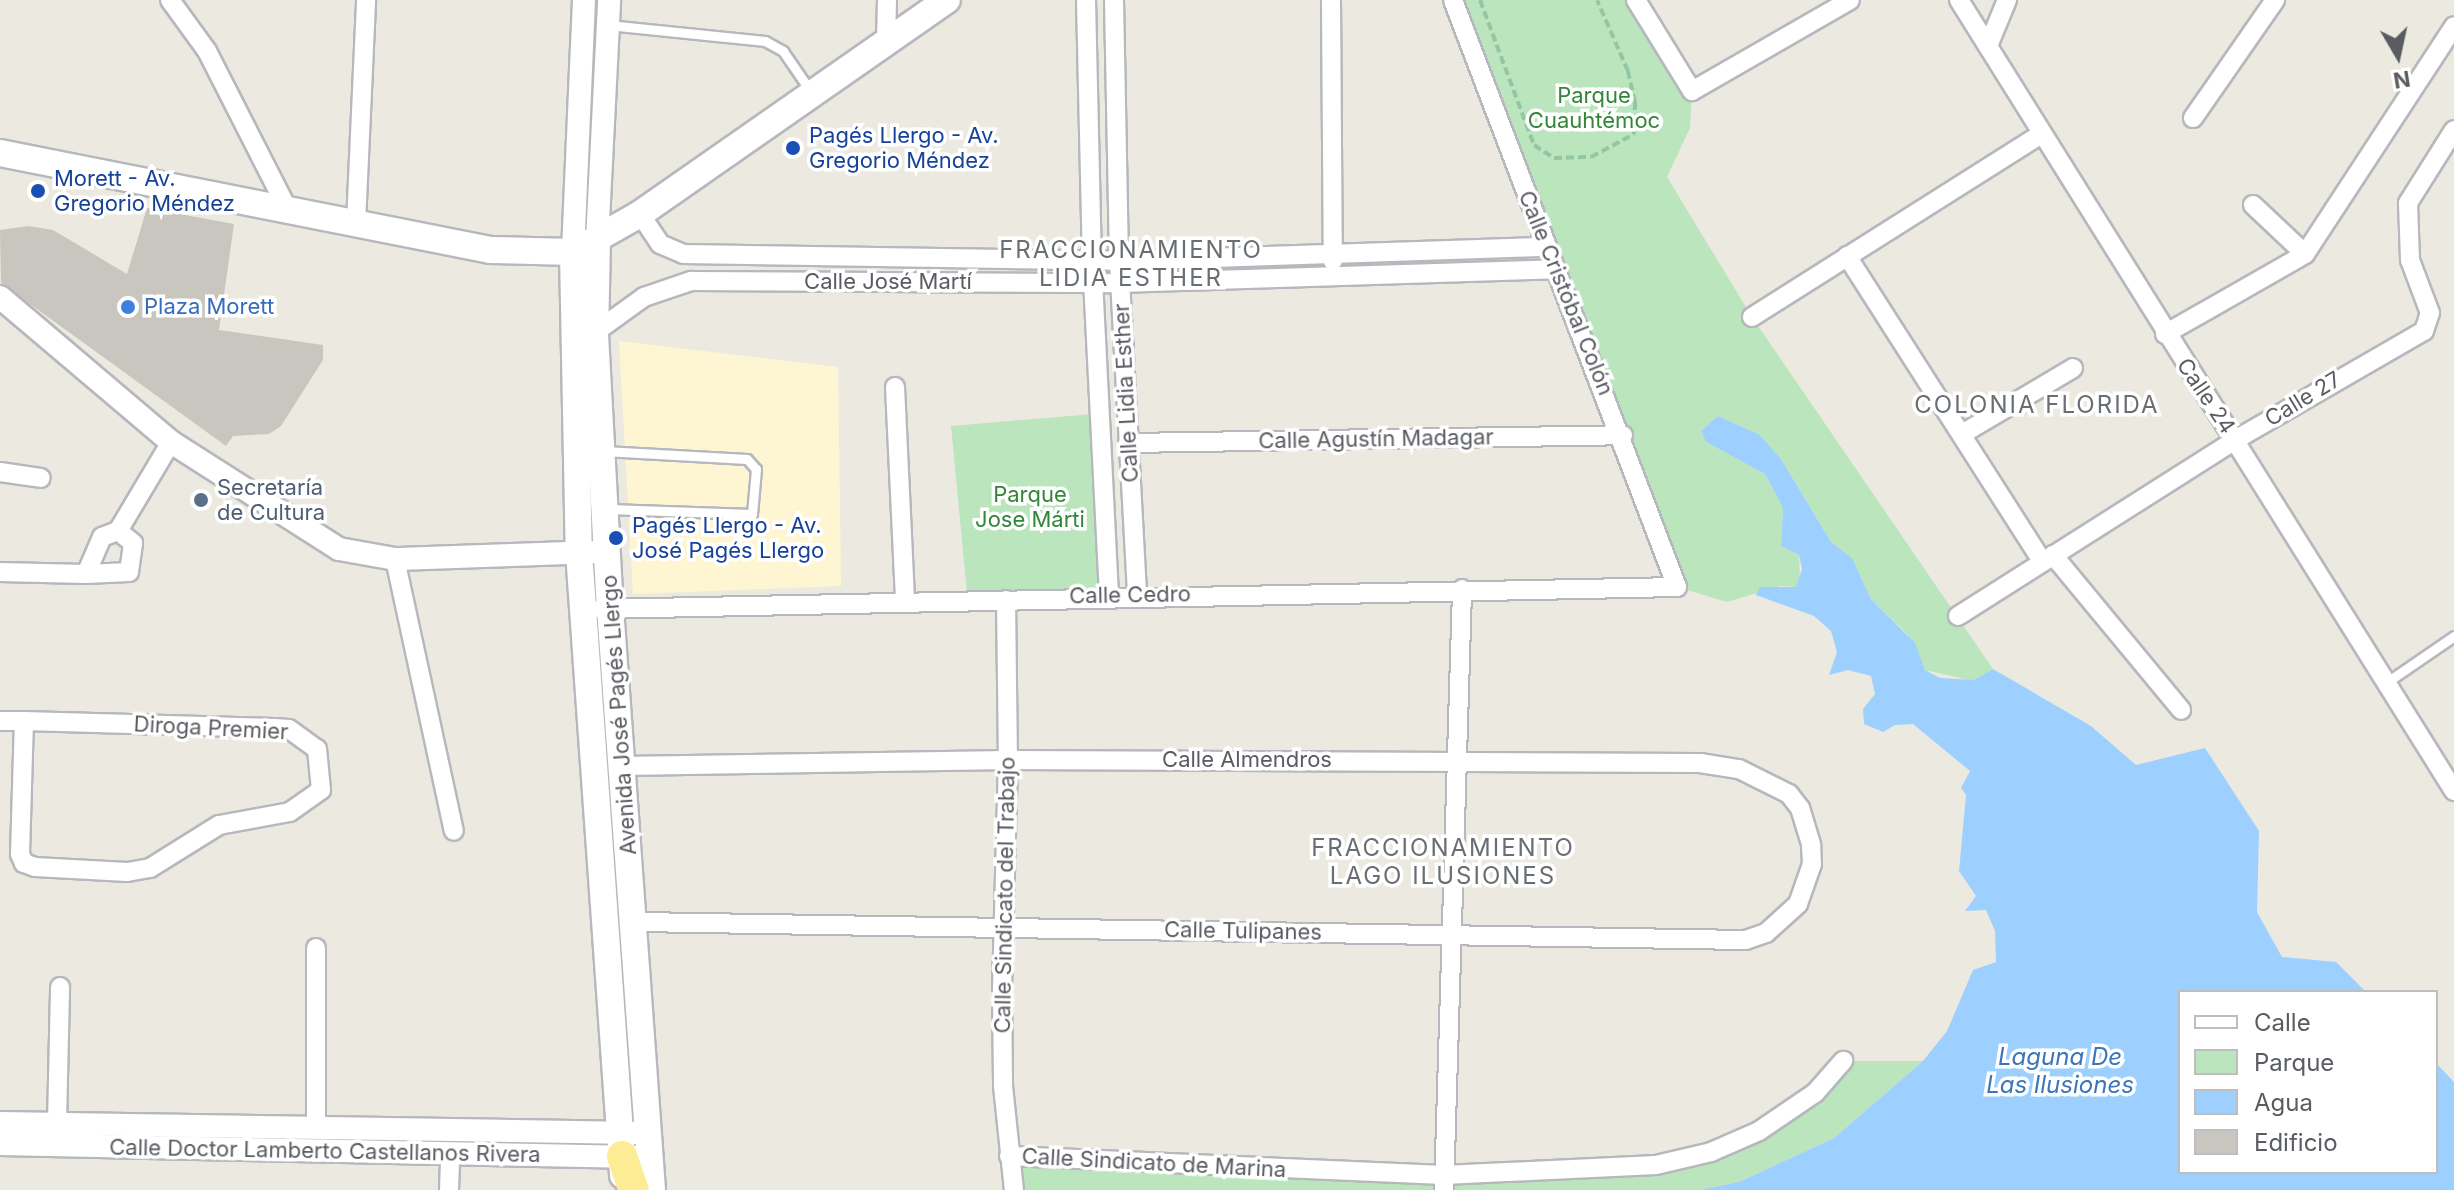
<!DOCTYPE html>
<meta charset="utf-8">
<style>
body{margin:0}
#map{position:relative;width:2454px;height:1190px;overflow:hidden;background:#eceae0;font-family:Inter,sans-serif}
div>[style]{position:absolute}
[style*='--x']{left:calc(var(--x)*1px);top:calc(var(--y)*1px);width:calc(var(--w)*1px);rotate:calc(var(--a)*1deg)}
.commercial>*{inset:0;background:#fef6d3}
.green>*{inset:0;background:#bbe5bd}
.water>*{inset:0;background:#9dd0ff}
.building>*{inset:0;background:#c9c6bf}
.path>*{height:4px;margin-top:-2px;transform-origin:0;background:repeating-linear-gradient(90deg,#94c6a4 0 8px,transparent 0 12px)}
.roads{filter:drop-shadow(2px 0 #b6b8bd) drop-shadow(-2px 0 #b6b8bd) drop-shadow(0 2px #b6b8bd) drop-shadow(0 -2px #b6b8bd)}
.service>*{height:9px;margin:-4.5px;padding:0 4.5px;transform-origin:4.5px;border-radius:4.5px;background:#fff}
.minor>*{height:18px;margin:-9px;padding:0 9px;transform-origin:9px;border-radius:9px;background:#fff}
.tertiary>*{height:22px;margin:-11px;padding:0 11px;transform-origin:11px;border-radius:11px;background:#fff}
.secondary>*{height:26px;margin:-13px;padding:0 13px;transform-origin:13px;border-radius:13px;background:#fff}
.trunk>*{height:30px;margin:-15px;padding:0 15px;transform-origin:15px;border-radius:15px;background:#feec94}
.dots>*{width:22px;height:22px;translate:-50% -50%;box-sizing:border-box;border:4px solid #fff;border-radius:50%}
span{translate:-50% -50%;white-space:nowrap;text-align:center;line-height:1.15;-webkit-text-stroke:7px #fff;paint-order:stroke}
.park-label{font-size:22px;color:#33853a}
.transit-label{font-size:22px;color:#164399}
.left{translate:0 -50%;text-align:left}
.street-label{font-size:22px;color:#595c61}
.shop-label{font-size:22px;color:#366cbe}
.service-label{font-size:22px;color:#4e5e75}
.neighbourhood-label{font-size:24px;color:#696e73;letter-spacing:2px}
.water-label{font-size:24px;color:#3c75ba;font-style:italic}
.legend{position:absolute;left:2178px;top:990px;width:260px;height:184px;box-sizing:border-box;background:#fff;border:2px solid #bdbec0;margin:0;padding:10px 14px;list-style:none;font-size:24px;color:#595c61}
.legend li{display:flex;align-items:center;gap:16px;height:40px}
.legend b{width:40px;border:2px solid #bdbec0}
.north{position:absolute;left:2358px;top:16px;width:80px;height:80px;-webkit-text-stroke:6px #fff;paint-order:stroke;rotate:171deg;font-size:22px;font-weight:700;line-height:32px;text-align:center;color:#595c61}
.north::after{content:'';display:block;margin:auto;width:28px;height:36px;background:#595c61;clip-path:polygon(50% 0,100% 100%,50% 72%,0 100%)}
</style>
<div id="map">
<div class="commercial">
<div style="clip-path:polygon(619px 341px,838px 367px,841px 586px,633px 594px)"></div>
</div>
<div class="green">
<div style="clip-path:polygon(1453px 0,1636px 0,1692px 91px,1690px 128px,1667px 177px,1752px 317px,1993px 669px,1973px 681px,1925px 670px,1908px 635px,1871px 599px,1852px 558px,1831px 542px,1781px 459px,1760px 435px,1718px 416px,1701px 431px,1706px 442px,1765px 474px,1783px 508px,1781px 546px,1799px 555px,1800px 580px,1796px 587px,1780px 586px,1727px 602px,1677px 587px)"></div>
<div style="clip-path:polygon(1093px 414px,1106px 587px,967px 593px,951px 426px)"></div>
<div style="clip-path:polygon(1843px 1061px,1923px 1061px,1834px 1138px,1739px 1182px,1699px 1190px,1014px 1190px,1009px 1156px,1566px 1173px,1736px 1142px)"></div>
</div>
<div class="water">
<div style="clip-path:polygon(1718px 416px,1760px 435px,1781px 459px,1831px 542px,1852px 558px,1871px 599px,1915px 643px,1925px 670px,1940px 678px,1974px 680px,1993px 669px,2091px 726px,2136px 765px,2205px 748px,2259px 831px,2257px 912px,2282px 957px,2336px 962px,2366px 992px,2180px 992px,2180px 1172px,2436px 1172px,2436px 1063px,2454px 1082px,2454px 1190px,1699px 1190px,1739px 1182px,1834px 1138px,1923px 1061px,1947px 1031px,1973px 970px,1996px 962px,1995px 931px,1986px 910px,1965px 911px,1976px 896px,1959px 871px,1966px 795px,1961px 788px,1970px 771px,1913px 724px,1895px 725px,1883px 732px,1864px 724px,1863px 709px,1875px 694px,1871px 676px,1848px 670px,1829px 675px,1837px 652px,1831px 631px,1814px 616px,1756px 595px,1760px 587px,1796px 587px,1802px 569px,1799px 555px,1781px 546px,1783px 508px,1765px 474px,1706px 442px,1701px 431px)"></div>
</div>
<div class="building">
<div style="clip-path:polygon(147px 208px,234px 224px,219px 330px,323px 345px,323px 360px,281px 426px,269px 434px,233px 436px,226px 446px,1px 283px,0 230px,28px 226px,53px 230px,127px 274px)"></div>
</div>
<div class="path">
<div style="--x:1480;--y:0;--w:155;--a:69.6"></div>
<div style="--x:1534;--y:145;--w:24;--a:33"></div>
<div style="--x:1554;--y:158;--w:37;--a:-2"></div>
<div style="--x:1591;--y:157;--w:49;--a:-28.1"></div>
<div style="--x:1634;--y:134;--w:32;--a:-88"></div>
<div style="--x:1635;--y:102;--w:32;--a:-103"></div>
<div style="--x:1628;--y:71;--w:77;--a:-113.6"></div>
</div>
<div class="roads">
<div class="service">
<div style="--x:608;--y:25;--w:158;--a:5.8"></div>
<div style="--x:765;--y:41;--w:21;--a:29"></div>
<div style="--x:783;--y:51;--w:50;--a:55.7"></div>
<div style="--x:604;--y:451;--w:143;--a:3.2"></div>
<div style="--x:747;--y:459;--w:13;--a:48"></div>
<div style="--x:756;--y:469;--w:45;--a:95.1"></div>
<div style="--x:752;--y:514;--w:144;--a:-178"></div>
<div style="--x:2387;--y:682;--w:81;--a:-34.5"></div>
</div>
<div class="minor">
<div style="--x:170;--y:0;--w:63;--a:54"></div>
<div style="--x:207;--y:51;--w:178;--a:63"></div>
<div style="--x:1086;--y:0;--w:260;--a:88.7"></div>
<div style="--x:1092;--y:260;--w:334;--a:87.1"></div>
<div style="--x:1114;--y:0;--w:261;--a:88.9"></div>
<div style="--x:1119;--y:261;--w:334;--a:86.9"></div>
<div style="--x:1331;--y:0;--w:261;--a:89.6"></div>
<div style="--x:1636;--y:0;--w:107;--a:58.4"></div>
<div style="--x:1692;--y:91;--w:182;--a:-29.9"></div>
<div style="--x:1959;--y:0;--w:933;--a:57.96"></div>
<div style="--x:886;--y:43;--w:43;--a:-88.7"></div>
<div style="--x:1988;--y:46;--w:50;--a:-67.6"></div>
<div style="--x:2193;--y:118;--w:144;--a:-55.2"></div>
<div style="--x:2253;--y:205;--w:71;--a:43.3"></div>
<div style="--x:640;--y:214;--w:36;--a:56"></div>
<div style="--x:660;--y:244;--w:25;--a:23"></div>
<div style="--x:683;--y:254;--w:436;--a:0.9"></div>
<div style="--x:1119;--y:261;--w:428;--a:-1.9"></div>
<div style="--x:356;--y:223;--w:223;--a:-87.4"></div>
<div style="--x:1847;--y:256;--w:363;--a:57.4"></div>
<div style="--x:1752;--y:317;--w:343;--a:-32.3"></div>
<div style="--x:2165;--y:334;--w:161;--a:-29.7"></div>
<div style="--x:2305;--y:254;--w:272;--a:-56.8"></div>
<div style="--x:590;--y:336;--w:67;--a:-35.8"></div>
<div style="--x:644;--y:297;--w:50;--a:-18.8"></div>
<div style="--x:691;--y:281;--w:429;--a:0.3"></div>
<div style="--x:1120;--y:283;--w:435;--a:-1.8"></div>
<div style="--x:895;--y:387;--w:215;--a:87.3"></div>
<div style="--x:1962;--y:434;--w:129;--a:-30.7"></div>
<div style="--x:1128;--y:443;--w:495;--a:-0.9"></div>
<div style="--x:0;--y:472;--w:41;--a:8.3"></div>
<div style="--x:2053;--y:555;--w:201;--a:50.4"></div>
<div style="--x:395;--y:559;--w:278;--a:77.8"></div>
<div style="--x:0;--y:572;--w:86;--a:1.3"></div>
<div style="--x:86;--y:574;--w:40;--a:-66.6"></div>
<div style="--x:102;--y:537;--w:17;--a:-21"></div>
<div style="--x:118;--y:531;--w:104;--a:-59.2"></div>
<div style="--x:86;--y:574;--w:43;--a:-2.7"></div>
<div style="--x:129;--y:572;--w:29;--a:-82"></div>
<div style="--x:133;--y:543;--w:19;--a:-141"></div>
<div style="--x:1006;--y:600;--w:160;--a:89.3"></div>
<div style="--x:1008;--y:760;--w:227;--a:91.5"></div>
<div style="--x:1002;--y:987;--w:99;--a:89.4"></div>
<div style="--x:1003;--y:1086;--w:105;--a:84"></div>
<div style="--x:601;--y:609;--w:1076;--a:-1.17"></div>
<div style="--x:1677;--y:587;--w:628;--a:-110.89"></div>
<div style="--x:1958;--y:616;--w:328;--a:-32.4"></div>
<div style="--x:2235;--y:440;--w:218;--a:-30"></div>
<div style="--x:2424;--y:331;--w:19;--a:-72"></div>
<div style="--x:2430;--y:313;--w:57;--a:-110.7"></div>
<div style="--x:2410;--y:260;--w:57;--a:-92"></div>
<div style="--x:2408;--y:203;--w:86;--a:-57.8"></div>
<div style="--x:0;--y:721;--w:24;--a:0"></div>
<div style="--x:24;--y:721;--w:250;--a:1.6"></div>
<div style="--x:274;--y:728;--w:15;--a:4"></div>
<div style="--x:289;--y:729;--w:34;--a:36"></div>
<div style="--x:317;--y:749;--w:41;--a:84.4"></div>
<div style="--x:321;--y:790;--w:38;--a:145"></div>
<div style="--x:290;--y:812;--w:72;--a:169.6"></div>
<div style="--x:219;--y:825;--w:81;--a:148.1"></div>
<div style="--x:150;--y:868;--w:23;--a:170"></div>
<div style="--x:127;--y:872;--w:92;--a:-176.9"></div>
<div style="--x:35;--y:867;--w:12;--a:-160"></div>
<div style="--x:24;--y:863;--w:10;--a:-114"></div>
<div style="--x:20;--y:854;--w:133;--a:-88.3"></div>
<div style="--x:622;--y:766;--w:386;--a:-0.9"></div>
<div style="--x:1008;--y:760;--w:692;--a:0.25"></div>
<div style="--x:1700;--y:763;--w:39;--a:9"></div>
<div style="--x:1739;--y:769;--w:56;--a:26.6"></div>
<div style="--x:1789;--y:794;--w:18;--a:52"></div>
<div style="--x:1800;--y:808;--w:39;--a:73"></div>
<div style="--x:1811;--y:845;--w:19;--a:87"></div>
<div style="--x:1812;--y:864;--w:42;--a:109.3"></div>
<div style="--x:1798;--y:904;--w:43;--a:137.8"></div>
<div style="--x:1766;--y:933;--w:21;--a:161"></div>
<div style="--x:1746;--y:940;--w:1113;--a:-179.07"></div>
<div style="--x:57;--y:1123;--w:136;--a:-88.7"></div>
<div style="--x:316;--y:1128;--w:180;--a:-90"></div>
<div style="--x:1009;--y:1156;--w:435;--a:2.5"></div>
<div style="--x:1444;--y:1175;--w:212;--a:-2.7"></div>
<div style="--x:1656;--y:1165;--w:57;--a:-13.3"></div>
<div style="--x:1711;--y:1152;--w:52;--a:-23.6"></div>
<div style="--x:1759;--y:1131;--w:68;--a:-34.2"></div>
<div style="--x:1815;--y:1093;--w:43;--a:-48.8"></div>
<div style="--x:449;--y:1190;--w:37;--a:-88"></div>
<div style="--x:1444;--y:1190;--w:601;--a:-88.28"></div>
</div>
<div class="tertiary">
<div style="--x:597;--y:241;--w:241;--a:-87.1"></div>
<div style="--x:573;--y:252;--w:252;--a:-87.5"></div>
<div style="--x:0;--y:297;--w:224;--a:40.3"></div>
<div style="--x:171;--y:442;--w:199;--a:32.5"></div>
<div style="--x:339;--y:549;--w:57;--a:10.1"></div>
<div style="--x:395;--y:559;--w:198;--a:-2"></div>
<div style="--x:0;--y:1123;--w:635;--a:0.9"></div>
<div style="--x:0;--y:1144;--w:635;--a:1.17"></div>
</div>
<div class="secondary">
<div style="--x:0;--y:153;--w:500;--a:11.18"></div>
<div style="--x:491;--y:250;--w:82;--a:1.4"></div>
<div style="--x:573;--y:252;--w:77;--a:-29.6"></div>
<div style="--x:640;--y:214;--w:374;--a:-34.9"></div>
<div style="--x:597;--y:241;--w:93;--a:91.2"></div>
<div style="--x:595;--y:334;--w:274;--a:86.9"></div>
<div style="--x:610;--y:608;--w:584;--a:85.87"></div>
<div style="--x:573;--y:252;--w:300;--a:88.9"></div>
<div style="--x:579;--y:552;--w:625;--a:85.96"></div>
</div>
<div class="trunk">
<div style="--x:622;--y:1156;--w:36;--a:71"></div>
</div>
</div>
<div class="dots">
<div style="left:793px;top:148px;background:#1a4fb4"></div>
<div style="left:38px;top:191px;background:#1a4fb4"></div>
<div style="left:128px;top:307px;background:#3f7fe0"></div>
<div style="left:201px;top:500px;background:#5c6f8a"></div>
<div style="left:616px;top:538px;background:#1a4fb4"></div>
</div>
<div class="park-label">
<span style="left:1594px;top:108px">Parque<br>Cuauhtémoc</span>
<span style="left:1030px;top:507px">Parque<br>Jose Márti</span>
</div>
<div class="transit-label">
<span class="left" style="left:809px;top:148px">Pagés Llergo - Av.<br>Gregorio Méndez</span>
<span class="left" style="left:54px;top:191px">Morett - Av.<br>Gregorio Méndez</span>
<span class="left" style="left:632px;top:538px">Pagés Llergo - Av.<br>José Pagés Llergo</span>
</div>
<div class="street-label">
<span style="left:888px;top:282px">Calle José Martí</span>
<span style="left:1566px;top:293px;rotate:68deg">Calle Cristóbal Colón</span>
<span style="left:1126px;top:393px;rotate:-93deg">Calle Lidia Esther</span>
<span style="left:2206px;top:396px;rotate:56deg">Calle 24</span>
<span style="left:2303px;top:399px;rotate:-31deg">Calle 27</span>
<span style="left:1376px;top:439px;rotate:-1deg">Calle Agustín Madagar</span>
<span style="left:1130px;top:595px;rotate:-1deg">Calle Cedro</span>
<span style="left:619px;top:715px;rotate:-94deg">Avenida José Pagés Llergo</span>
<span style="left:211px;top:728px;rotate:3deg">Diroga Premier</span>
<span style="left:1247px;top:760px">Calle Almendros</span>
<span style="left:1005px;top:895px;rotate:-89deg">Calle Sindicato del Trabajo</span>
<span style="left:1243px;top:931px;rotate:1deg">Calle Tulipanes</span>
<span style="left:325px;top:1151px;rotate:1deg">Calle Doctor Lamberto Castellanos Rivera</span>
<span style="left:1154px;top:1163px;rotate:3deg">Calle Sindicato de Marina</span>
</div>
<div class="shop-label">
<span class="left" style="left:144px;top:307px">Plaza Morett</span>
</div>
<div class="service-label">
<span class="left" style="left:217px;top:500px">Secretaría<br>de Cultura</span>
</div>
<div class="neighbourhood-label">
<span style="left:1131px;top:264px">FRACCIONAMIENTO<br>LIDIA ESTHER</span>
<span style="left:2037px;top:405px">COLONIA FLORIDA</span>
<span style="left:1443px;top:862px">FRACCIONAMIENTO<br>LAGO ILUSIONES</span>
</div>
<div class="water-label">
<span style="left:2060px;top:1071px">Laguna De<br>Las Ilusiones</span>
</div>
<ul class="legend">
<li><b style="height:10px;background:#fff"></b>Calle</li>
<li><b style="height:22px;background:#bbe5bd"></b>Parque</li>
<li><b style="height:22px;background:#9dd0ff"></b>Agua</li>
<li><b style="height:22px;background:#c9c6bf"></b>Edificio</li>
</ul>
<div class="north">N</div>
</div>
